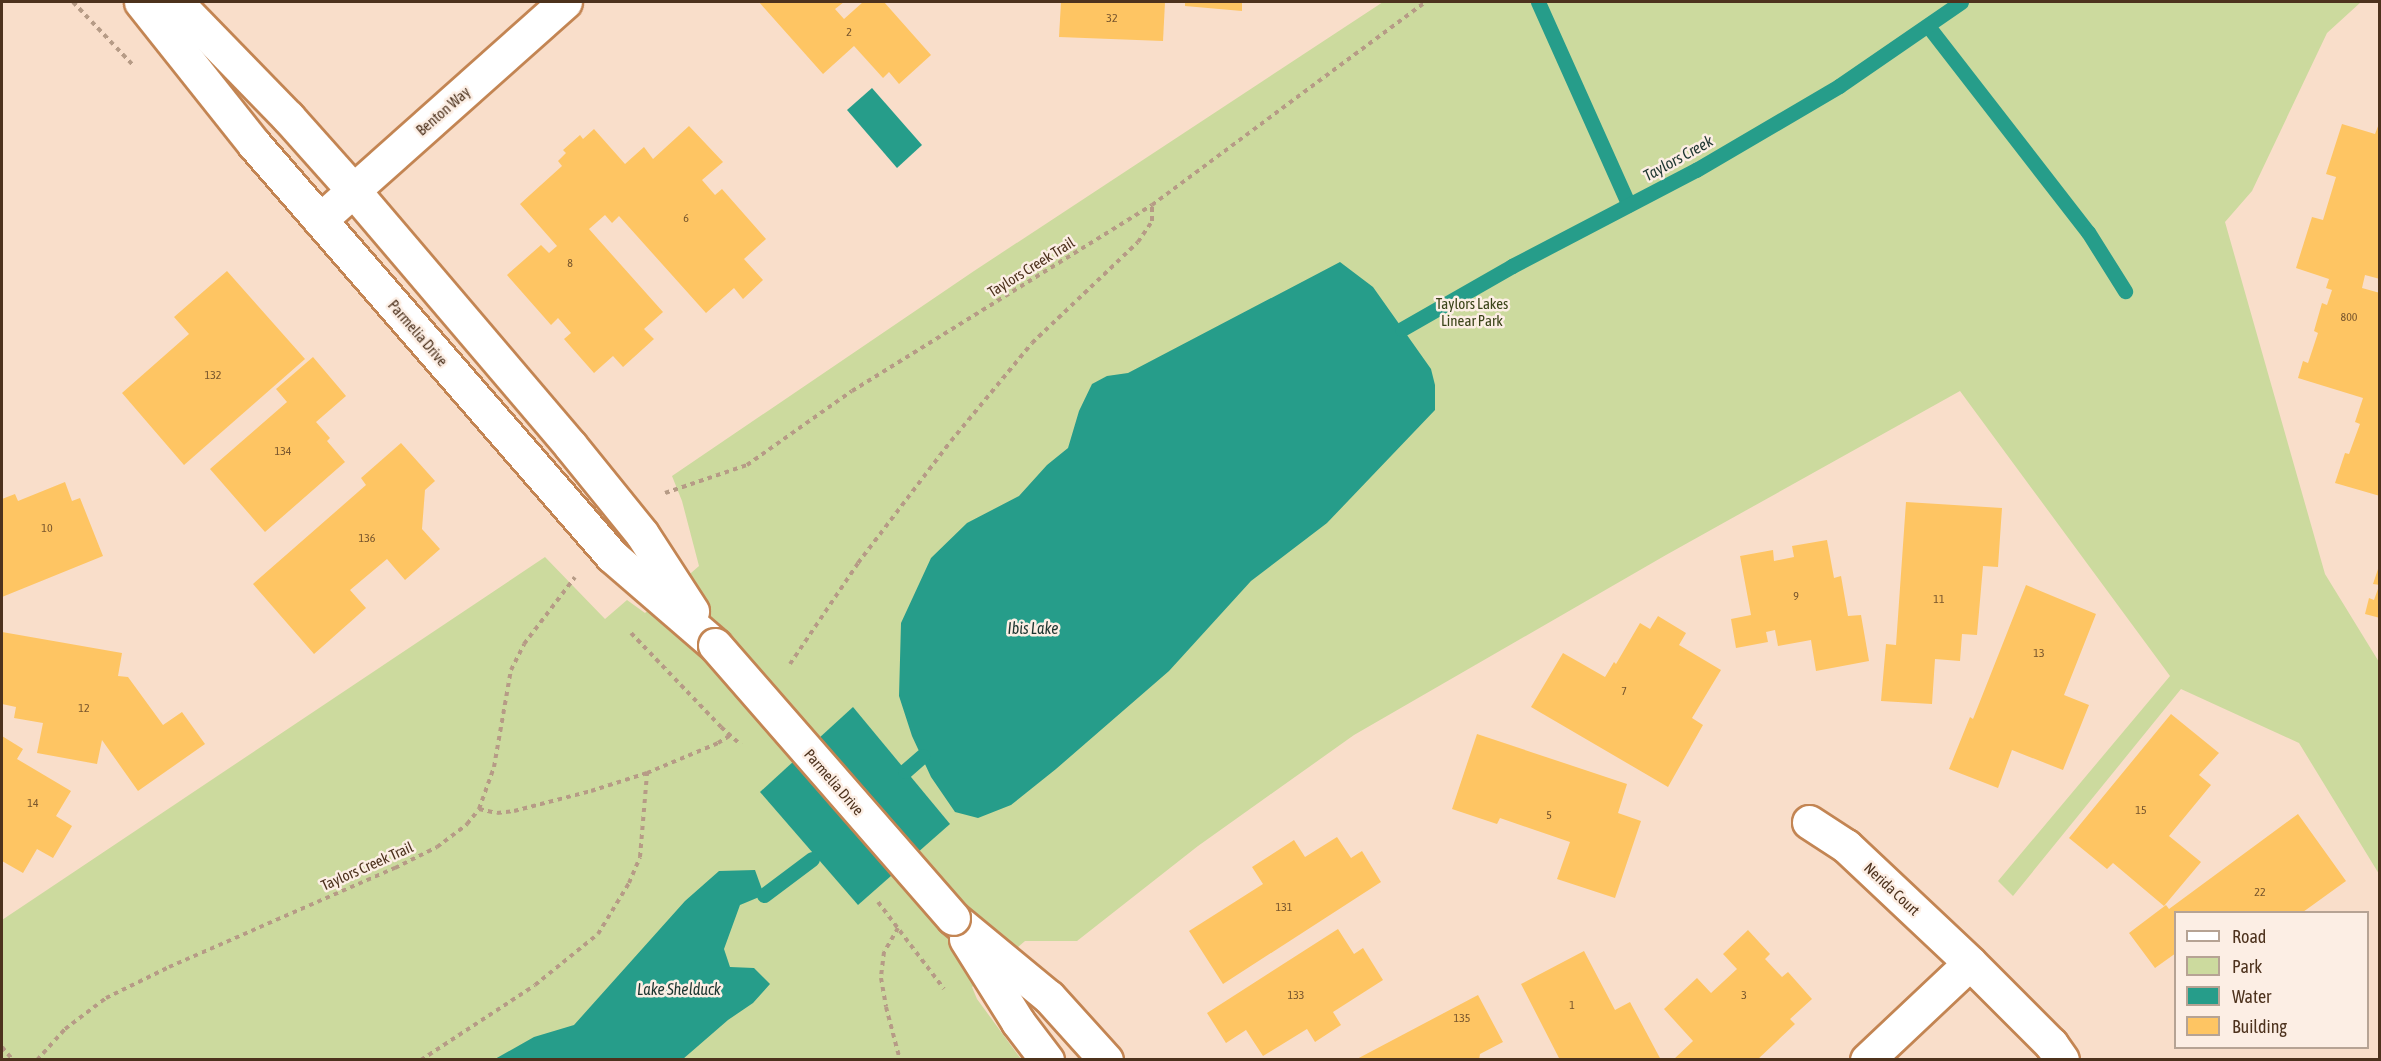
<!DOCTYPE html>
<style>
body{margin:0}
#map{position:relative;width:2381px;height:1061px;overflow:hidden;background:#f9deca;font-family:"Asap Condensed",sans-serif}
div>[style]{position:absolute}
[style*='--x']{left:calc(var(--x)*1px);top:calc(var(--y)*1px);width:calc(var(--w)*1px);rotate:calc(var(--a)*1deg)}
.green>*{inset:0;background:#ccda9e}
.water>*{inset:0;background:#269d8a}
.stream>*{height:15px;margin:-7.5px;padding:0 7.5px;transform-origin:7.5px;border-radius:7.5px;background:#269d8a}
.building>*{inset:0;background:#fec563}
.path>*{height:4px;margin-top:-2px;transform-origin:0;background:repeating-linear-gradient(90deg,#b69b86 0 4.5px,transparent 0 9px)}
.roads{filter:drop-shadow(2px 0 #c38553) drop-shadow(-2px 0 #c38553) drop-shadow(0 2px #c38553) drop-shadow(0 -2px #c38553)}
.minor>*{height:33px;margin:-16.5px;padding:0 16.5px;transform-origin:16.5px;border-radius:16.5px;background:#fff}
.tertiary>*{height:33px;margin:-16.5px;padding:0 16.5px;transform-origin:16.5px;border-radius:16.5px;background:#fff}
.bridges{filter:drop-shadow(2px 0 #c38553) drop-shadow(-2px 0 #c38553) drop-shadow(0 2px #c38553) drop-shadow(0 -2px #c38553)}
.tertiary-bridge>*{height:33px;margin:-16.5px;padding:0 16.5px;transform-origin:16.5px;border-radius:16.5px;background:#fff}
span{translate:-50% -50%;white-space:nowrap;text-align:center;line-height:1.15;-webkit-text-stroke:5px #fceee4;paint-order:stroke}
.number-label{font-size:12px;color:#79572e}
.number-label span{-webkit-text-stroke-width:0}
.street-label{font-size:15px;color:#4d321d}
.park-label{font-size:15px;color:#3b4419}
.water-label{font-size:16px;color:#1d3530;font-style:italic}
.frame{position:absolute;inset:0;border:3px solid #4d321d;pointer-events:none}
.legend{position:absolute;left:2174px;top:911px;width:195px;height:138px;box-sizing:border-box;background:#fceee4;border:2px solid #b6a394;margin:0;padding:8px 10px;list-style:none;font-size:18px;color:#4d321d}
.legend li{display:flex;align-items:center;gap:12px;height:30px}
.legend b{width:30px;border:2px solid #b6a394}
</style>
<div id="map">
<div class="green">
<div style="clip-path:polygon(1383px 2px,2361px 2px,2327px 33px,2252px 191px,2225px 222px,2325px 574px,2379px 662px,2379px 874px,2299px 743px,2181px 689px,2013px 896px,1998px 881px,2170px 676px,1960px 391px,1666px 555px,1354px 735px,1198px 846px,1077px 941px,1025px 941px,972px 987px,977px 999px,1021px 1059px,2px 1060px,2px 920px,545px 557px,605px 619px,627px 600px,645px 613px,699px 566px,682px 501px,672px 476px,974px 271px)"></div>
</div>
<div class="water">
<div style="clip-path:polygon(872px 88px,922px 145px,897px 168px,847px 110px)"></div>
<div style="clip-path:polygon(1340px 262px,1373px 287px,1431px 369px,1435px 385px,1435px 410px,1327px 523px,1251px 581px,1169px 671px,1056px 769px,1011px 805px,978px 818px,955px 812px,931px 777px,912px 736px,899px 696px,901px 623px,931px 558px,967px 523px,1019px 496px,1047px 465px,1068px 448px,1079px 411px,1092px 384px,1107px 376px,1128px 373px)"></div>
<div style="clip-path:polygon(853px 707px,950px 824px,858px 905px,760px 792px)"></div>
<div style="clip-path:polygon(755px 870px,764px 895px,740px 905px,724px 949px,730px 967px,754px 968px,770px 984px,753px 1003px,728px 1020px,683px 1059px,495px 1059px,534px 1037px,574px 1025px,685px 901px,719px 871px)"></div>
</div>
<div class="stream">
<div style="--x:1538;--y:2;--w:222;--a:65.9"></div>
<div style="--x:1928;--y:26;--w:261;--a:52.2"></div>
<div style="--x:2088;--y:232;--w:70;--a:57.9"></div>
<div style="--x:1402;--y:329;--w:127;--a:-29.8"></div>
<div style="--x:1512;--y:266;--w:208;--a:-27.6"></div>
<div style="--x:1696;--y:170;--w:166;--a:-30.4"></div>
<div style="--x:1839;--y:86;--w:148;--a:-34.5"></div>
<div style="--x:905;--y:771;--w:23;--a:-41"></div>
<div style="--x:764;--y:895;--w:60;--a:-36.9"></div>
</div>
<div class="building">
<div style="clip-path:polygon(759px 2px,844px 2px,835px 9px,844px 19px,863px 2px,884px 2px,931px 55px,899px 84px,889px 72px,883px 78px,854px 46px,823px 74px)"></div>
<div style="clip-path:polygon(1061px 2px,1165px 2px,1163px 41px,1059px 37px)"></div>
<div style="clip-path:polygon(1185px 2px,1242px 2px,1242px 11px,1185px 6px)"></div>
<div style="clip-path:polygon(2380px 121px,2380px 279px,2365px 275px,2362px 288px,2380px 293px,2380px 496px,2335px 483px,2345px 453px,2349px 454px,2360px 424px,2355px 422px,2363px 398px,2298px 378px,2303px 361px,2308px 363px,2318px 333px,2314px 331px,2322px 303px,2327px 305px,2332px 290px,2326px 288px,2329px 279px,2296px 268px,2312px 217px,2323px 220px,2336px 177px,2326px 174px,2342px 124px,2375px 134px)"></div>
<div style="clip-path:polygon(689px 126px,723px 162px,702px 180px,715px 195px,722px 189px,766px 239px,744px 259px,763px 280px,743px 299px,734px 288px,706px 313px,619px 216px,612px 223px,605px 215px,589px 229px,663px 312px,644px 329px,654px 339px,623px 367px,613px 356px,594px 373px,564px 339px,571px 333px,558px 318px,551px 325px,507px 275px,541px 245px,549px 253px,557px 246px,520px 204px,562px 166px,558px 161px,566px 153px,563px 150px,580px 135px,583px 139px,594px 129px,625px 164px,644px 147px,653px 159px)"></div>
<div style="clip-path:polygon(227px 271px,305px 359px,184px 465px,122px 393px,189px 334px,174px 317px)"></div>
<div style="clip-path:polygon(313px 357px,346px 396px,316px 422px,330px 438px,327px 441px,345px 462px,265px 532px,210px 469px,287px 402px,276px 389px)"></div>
<div style="clip-path:polygon(401px 443px,435px 481px,425px 490px,422px 529px,440px 549px,405px 580px,387px 559px,350px 590px,366px 608px,314px 654px,253px 584px,366px 485px,361px 478px)"></div>
<div style="clip-path:polygon(65px 482px,72px 501px,80px 498px,103px 556px,2px 597px,2px 499px,15px 494px,18px 501px)"></div>
<div style="clip-path:polygon(1906px 502px,2002px 508px,1998px 567px,1983px 566px,1977px 635px,1962px 634px,1960px 661px,1935px 659px,1932px 704px,1881px 701px,1886px 644px,1896px 645px)"></div>
<div style="clip-path:polygon(1827px 540px,1834px 578px,1841px 576px,1848px 616px,1861px 615px,1869px 661px,1816px 671px,1811px 640px,1778px 646px,1775px 630px,1766px 632px,1768px 642px,1736px 648px,1731px 619px,1751px 615px,1740px 556px,1773px 550px,1774px 561px,1794px 557px,1792px 546px)"></div>
<div style="clip-path:polygon(2379px 566px,2380px 566px,2380px 585px,2373px 584px)"></div>
<div style="clip-path:polygon(2026px 585px,2096px 614px,2064px 695px,2089px 705px,2063px 770px,2012px 750px,1998px 788px,1949px 769px,1970px 717px,1973px 719px)"></div>
<div style="clip-path:polygon(2379px 586px,2380px 586px,2380px 618px,2365px 614px,2369px 598px,2374px 600px)"></div>
<div style="clip-path:polygon(1658px 616px,1686px 633px,1679px 645px,1721px 670px,1692px 718px,1703px 725px,1668px 787px,1531px 707px,1563px 653px,1605px 677px,1614px 662px,1616px 664px,1640px 623px,1650px 629px)"></div>
<div style="clip-path:polygon(2px 632px,122px 653px,118px 676px,128px 677px,163px 725px,182px 712px,205px 744px,138px 791px,102px 740px,97px 764px,37px 753px,43px 723px,14px 718px,16px 707px,2px 704px)"></div>
<div style="clip-path:polygon(2171px 714px,2219px 753px,2199px 775px,2211px 785px,2169px 836px,2201px 862px,2164px 906px,2113px 863px,2107px 869px,2069px 838px)"></div>
<div style="clip-path:polygon(1477px 734px,1627px 784px,1618px 813px,1641px 821px,1615px 898px,1557px 879px,1570px 842px,1500px 818px,1497px 824px,1452px 809px)"></div>
<div style="clip-path:polygon(2px 736px,23px 749px,17px 759px,71px 791px,56px 816px,72px 826px,53px 858px,37px 849px,23px 873px,2px 861px)"></div>
<div style="clip-path:polygon(2298px 814px,2346px 881px,2303px 912px,2176px 912px,2176px 953px,2155px 968px,2129px 933px,2166px 905px,2169px 909px)"></div>
<div style="clip-path:polygon(1337px 837px,1351px 858px,1362px 851px,1381px 882px,1223px 984px,1189px 931px,1263px 884px,1252px 867px,1294px 840px,1305px 857px)"></div>
<div style="clip-path:polygon(1338px 929px,1354px 954px,1363px 948px,1383px 980px,1333px 1012px,1341px 1025px,1315px 1042px,1307px 1029px,1263px 1056px,1246px 1030px,1226px 1043px,1207px 1013px)"></div>
<div style="clip-path:polygon(1748px 930px,1770px 954px,1765px 959px,1782px 977px,1788px 972px,1812px 999px,1790px 1019px,1795px 1024px,1757px 1060px,1673px 1060px,1693px 1041px,1664px 1009px,1697px 978px,1711px 993px,1737px 969px,1723px 954px)"></div>
<div style="clip-path:polygon(1584px 951px,1615px 1010px,1630px 1002px,1661px 1060px,1560px 1060px,1521px 984px)"></div>
<div style="clip-path:polygon(1478px 995px,1503px 1042px,1480px 1054px,1479px 1060px,1355px 1060px)"></div>
</div>
<div class="path">
<div style="--x:73;--y:2;--w:86;--a:46.4"></div>
<div style="--x:665;--y:493;--w:87;--a:-18.9"></div>
<div style="--x:747;--y:465;--w:128;--a:-35.2"></div>
<div style="--x:852;--y:391;--w:353;--a:-31.8"></div>
<div style="--x:1152;--y:205;--w:340;--a:-36.6"></div>
<div style="--x:631;--y:633;--w:130;--a:46.2"></div>
<div style="--x:721;--y:727;--w:27;--a:42"></div>
<div style="--x:790;--y:664;--w:122;--a:-56"></div>
<div style="--x:858;--y:563;--w:153;--a:-52.7"></div>
<div style="--x:951;--y:441;--w:127;--a:-50.4"></div>
<div style="--x:1032;--y:343;--w:146;--a:-43.6"></div>
<div style="--x:1138;--y:242;--w:25;--a:-56"></div>
<div style="--x:1152;--y:221;--w:15;--a:-90"></div>
<div style="--x:479;--y:809;--w:18;--a:13"></div>
<div style="--x:497;--y:813;--w:17;--a:-7"></div>
<div style="--x:514;--y:811;--w:80;--a:-14.6"></div>
<div style="--x:591;--y:791;--w:59;--a:-17.8"></div>
<div style="--x:647;--y:773;--w:77;--a:-22.9"></div>
<div style="--x:718;--y:743;--w:15;--a:-32"></div>
<div style="--x:878;--y:902;--w:109;--a:52.8"></div>
<div style="--x:898;--y:928;--w:28;--a:120"></div>
<div style="--x:884;--y:952;--w:26;--a:97"></div>
<div style="--x:881;--y:978;--w:29;--a:80"></div>
<div style="--x:886;--y:1007;--w:55;--a:75.2"></div>
<div style="--x:2;--y:1047;--w:17;--a:50"></div>
<div style="--x:37;--y:1060;--w:42;--a:-47.9"></div>
<div style="--x:65;--y:1029;--w:51;--a:-37.1"></div>
<div style="--x:106;--y:998;--w:70;--a:-26.2"></div>
<div style="--x:169;--y:967;--w:247;--a:-23.7"></div>
<div style="--x:395;--y:868;--w:47;--a:-26.6"></div>
<div style="--x:437;--y:847;--w:38;--a:-37"></div>
<div style="--x:467;--y:824;--w:19;--a:-51"></div>
<div style="--x:479;--y:809;--w:45;--a:-70.3"></div>
<div style="--x:494;--y:767;--w:98;--a:-80.1"></div>
<div style="--x:511;--y:670;--w:29;--a:-63"></div>
<div style="--x:524;--y:644;--w:84;--a:-52.7"></div>
<div style="--x:421;--y:1060;--w:136;--a:-33.3"></div>
<div style="--x:535;--y:985;--w:81;--a:-39"></div>
<div style="--x:598;--y:934;--w:60;--a:-58.7"></div>
<div style="--x:629;--y:883;--w:28;--a:-67"></div>
<div style="--x:640;--y:857;--w:84;--a:-85.2"></div>
</div>
<div class="roads">
<div class="minor">
<div style="--x:320;--y:220;--w:328;--a:-41.7"></div>
<div style="--x:1809;--y:822;--w:44;--a:33"></div>
<div style="--x:1846;--y:846;--w:170;--a:43.3"></div>
<div style="--x:1970;--y:963;--w:115;--a:45"></div>
<div style="--x:2051;--y:1044;--w:19;--a:55"></div>
<div style="--x:1867;--y:1060;--w:141;--a:-43.3"></div>
</div>
<div class="tertiary">
<div style="--x:141;--y:2;--w:181;--a:51.5"></div>
<div style="--x:254;--y:144;--w:546;--a:49.01"></div>
<div style="--x:612;--y:556;--w:136;--a:40.8"></div>
<div style="--x:176;--y:2;--w:161;--a:45.8"></div>
<div style="--x:288;--y:117;--w:98;--a:48.3"></div>
<div style="--x:353;--y:190;--w:335;--a:49.6"></div>
<div style="--x:570;--y:445;--w:114;--a:51"></div>
<div style="--x:642;--y:534;--w:92;--a:57"></div>
<div style="--x:953;--y:918;--w:124;--a:39.5"></div>
<div style="--x:1049;--y:997;--w:85;--a:47.9"></div>
<div style="--x:966;--y:939;--w:98;--a:57.9"></div>
<div style="--x:1018;--y:1022;--w:48;--a:52.7"></div>
</div>
</div>
<div class="bridges">
<div class="tertiary-bridge">
<div style="--x:715;--y:645;--w:362;--a:48.9"></div>
</div>
</div>
<div class="number-label">
<span style="left:1112px;top:19px">32</span>
<span style="left:849px;top:33px">2</span>
<span style="left:686px;top:219px">6</span>
<span style="left:570px;top:264px">8</span>
<span style="left:2349px;top:318px">800</span>
<span style="left:213px;top:376px">132</span>
<span style="left:283px;top:452px">134</span>
<span style="left:47px;top:529px">10</span>
<span style="left:367px;top:539px">136</span>
<span style="left:1796px;top:597px">9</span>
<span style="left:1939px;top:600px">11</span>
<span style="left:2039px;top:654px">13</span>
<span style="left:1624px;top:692px">7</span>
<span style="left:84px;top:709px">12</span>
<span style="left:33px;top:804px">14</span>
<span style="left:2141px;top:811px">15</span>
<span style="left:1549px;top:816px">5</span>
<span style="left:2260px;top:893px">22</span>
<span style="left:1284px;top:908px">131</span>
<span style="left:1296px;top:996px">133</span>
<span style="left:1744px;top:996px">3</span>
<span style="left:1572px;top:1006px">1</span>
<span style="left:1462px;top:1019px">135</span>
</div>
<div class="street-label">
<span style="left:443px;top:111px;rotate:-41deg">Benton Way</span>
<span style="left:1031px;top:267px;rotate:-32deg">Taylors Creek Trail</span>
<span style="left:418px;top:333px;rotate:49deg">Parmelia Drive</span>
<span style="left:834px;top:782px;rotate:49deg">Parmelia Drive</span>
<span style="left:367px;top:866px;rotate:-24deg">Taylors Creek Trail</span>
<span style="left:1892px;top:889px;rotate:43deg">Nerida Court</span>
</div>
<div class="park-label">
<span style="left:1472px;top:312px">Taylors Lakes<br>Linear Park</span>
</div>
<div class="water-label">
<span style="left:1678px;top:158px;rotate:-29deg">Taylors Creek</span>
<span style="left:1033px;top:628px">Ibis Lake</span>
<span style="left:679px;top:989px">Lake Shelduck</span>
</div>
<div class="frame"></div>
<ul class="legend">
<li><b style="height:8px;background:#fff"></b>Road</li>
<li><b style="height:16px;background:#ccda9e"></b>Park</li>
<li><b style="height:16px;background:#269d8a"></b>Water</li>
<li><b style="height:16px;background:#fec563"></b>Building</li>
</ul>
</div>
